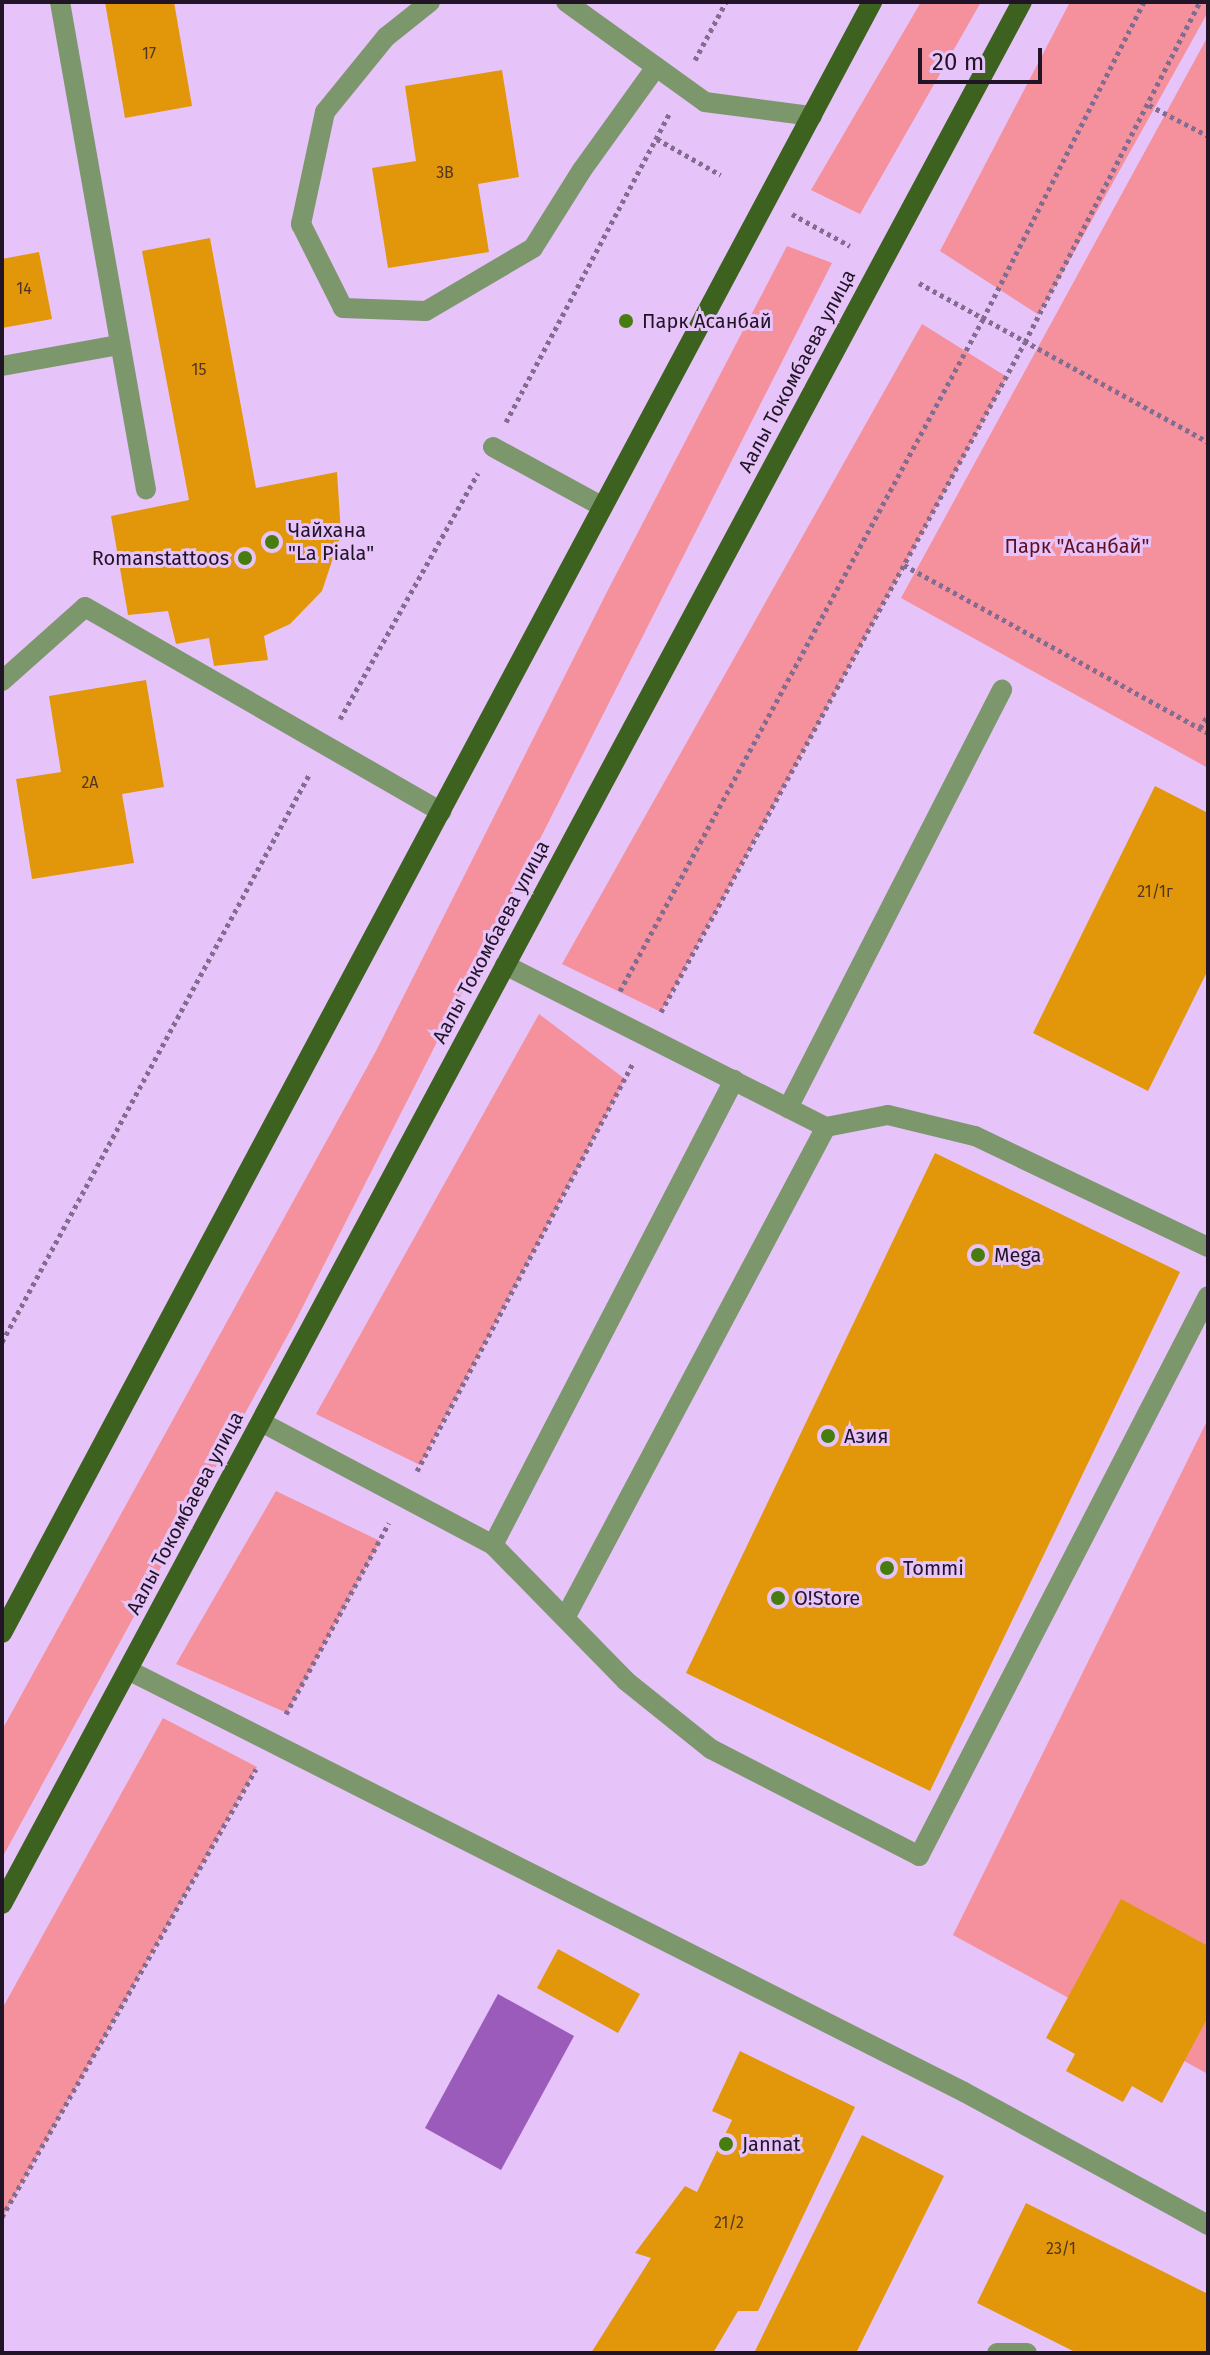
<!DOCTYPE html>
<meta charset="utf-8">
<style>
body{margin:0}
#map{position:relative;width:1210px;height:2355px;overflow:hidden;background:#e6c3f9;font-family:"Fira Sans",sans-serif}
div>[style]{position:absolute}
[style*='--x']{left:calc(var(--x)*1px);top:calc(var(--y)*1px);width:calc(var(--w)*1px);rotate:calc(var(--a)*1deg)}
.green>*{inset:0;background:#f4919c}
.water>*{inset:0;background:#9b5bba}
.building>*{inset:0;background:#e2970a}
.path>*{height:5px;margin-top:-2.5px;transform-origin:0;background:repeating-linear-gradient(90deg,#846c90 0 4px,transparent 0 8px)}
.minor>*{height:20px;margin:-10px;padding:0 10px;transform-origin:10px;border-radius:10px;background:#7d976c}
.major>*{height:20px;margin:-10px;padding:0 10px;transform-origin:10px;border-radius:10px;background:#3d611e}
.dots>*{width:22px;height:22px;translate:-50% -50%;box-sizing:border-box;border:4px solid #e6c3f9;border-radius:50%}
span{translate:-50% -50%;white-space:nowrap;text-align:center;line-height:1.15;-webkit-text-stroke:6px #e6c3f9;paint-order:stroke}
.number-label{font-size:16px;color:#513520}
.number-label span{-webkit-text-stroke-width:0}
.poi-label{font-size:20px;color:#211427}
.left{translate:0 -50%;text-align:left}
.right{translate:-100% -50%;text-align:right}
.street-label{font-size:20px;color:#211427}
.park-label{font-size:20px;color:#5e0f21}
.frame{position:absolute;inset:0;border:4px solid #211427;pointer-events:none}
.scale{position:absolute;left:918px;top:48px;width:124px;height:36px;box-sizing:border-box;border:4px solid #211427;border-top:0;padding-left:10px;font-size:24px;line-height:28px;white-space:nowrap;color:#211427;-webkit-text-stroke:6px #e6c3f9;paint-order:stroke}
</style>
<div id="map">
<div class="green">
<div style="clip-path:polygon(921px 2px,981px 2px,860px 214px,811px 190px)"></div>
<div style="clip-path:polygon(1070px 2px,1208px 2px,1208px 12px,1039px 315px,940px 251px)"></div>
<div style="clip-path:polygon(1208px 36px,1208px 768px,901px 598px)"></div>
<div style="clip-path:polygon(787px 246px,832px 263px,296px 1320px,2px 1858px,2px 1730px,376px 1051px,610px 586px)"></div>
<div style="clip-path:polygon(922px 324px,1007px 377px,661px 1012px,562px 964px)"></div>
<div style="clip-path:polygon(539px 1014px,625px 1079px,420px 1465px,316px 1414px)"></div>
<div style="clip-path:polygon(1208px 1419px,1208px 2074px,953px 1935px)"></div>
<div style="clip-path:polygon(276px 1491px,380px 1541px,287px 1713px,176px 1664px)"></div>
<div style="clip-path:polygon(163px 1718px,257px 1767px,2px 2218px,2px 2009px)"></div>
</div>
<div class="water">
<div style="clip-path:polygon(498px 1994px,574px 2036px,501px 2170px,425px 2128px)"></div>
</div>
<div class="building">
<div style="clip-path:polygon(105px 2px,174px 2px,192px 106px,125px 118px)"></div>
<div style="clip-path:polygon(502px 70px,519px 177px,478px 184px,489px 252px,388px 268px,372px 168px,416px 161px,405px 86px)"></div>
<div style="clip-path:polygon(210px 238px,256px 488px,337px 472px,341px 534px,322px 591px,290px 624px,264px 636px,268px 660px,214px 666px,209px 638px,176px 644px,168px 611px,128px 615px,111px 516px,189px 500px,142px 251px)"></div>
<div style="clip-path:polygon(39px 252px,52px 319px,2px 328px,2px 259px)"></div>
<div style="clip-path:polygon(146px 680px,164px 787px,122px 794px,134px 863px,32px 879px,16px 779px,61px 772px,49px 696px)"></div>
<div style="clip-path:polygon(1155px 786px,1208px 813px,1208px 970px,1148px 1091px,1033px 1033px)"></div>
<div style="clip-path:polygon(935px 1153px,1180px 1272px,930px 1791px,686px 1673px)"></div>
<div style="clip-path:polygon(1121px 1899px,1208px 1946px,1208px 2017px,1162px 2103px,1132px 2086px,1123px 2102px,1066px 2071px,1075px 2054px,1046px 2038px)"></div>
<div style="clip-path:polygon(558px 1949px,640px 1994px,618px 2033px,537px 1988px)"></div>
<div style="clip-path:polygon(740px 2051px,855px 2107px,758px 2311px,738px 2311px,713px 2353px,591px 2353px,651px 2258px,635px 2253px,685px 2186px,697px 2192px,732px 2120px,712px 2111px)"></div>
<div style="clip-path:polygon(862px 2135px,944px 2176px,856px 2353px,754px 2353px)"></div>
<div style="clip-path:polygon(1026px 2203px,1208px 2294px,1208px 2353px,1077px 2353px,977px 2303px)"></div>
</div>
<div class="path">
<div style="--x:695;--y:60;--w:66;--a:-61.9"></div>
<div style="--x:1149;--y:105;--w:67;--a:27.7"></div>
<div style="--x:657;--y:139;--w:73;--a:29.4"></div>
<div style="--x:792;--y:214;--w:66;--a:28.9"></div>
<div style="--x:919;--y:283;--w:330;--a:28.8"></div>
<div style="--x:506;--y:422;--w:351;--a:-62.1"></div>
<div style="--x:904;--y:565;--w:347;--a:28.9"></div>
<div style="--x:340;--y:719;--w:282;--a:-60.7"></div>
<div style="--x:1200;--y:728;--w:15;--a:-58"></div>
<div style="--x:620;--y:991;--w:764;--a:-61.62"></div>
<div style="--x:983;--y:319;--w:356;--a:-63.1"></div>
<div style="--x:661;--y:1012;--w:762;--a:-61.49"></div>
<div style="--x:1025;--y:342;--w:382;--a:-62.8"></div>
<div style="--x:2;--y:1342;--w:647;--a:-61.57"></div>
<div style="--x:417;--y:1471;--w:462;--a:-62.1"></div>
<div style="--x:286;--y:1714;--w:217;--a:-61.7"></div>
<div style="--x:2;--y:2217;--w:515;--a:-60.45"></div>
</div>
<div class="minor">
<div style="--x:60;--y:2;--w:495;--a:80"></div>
<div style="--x:430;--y:2;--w:56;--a:141.5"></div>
<div style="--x:386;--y:37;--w:97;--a:129.1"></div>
<div style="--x:325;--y:112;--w:115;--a:102.1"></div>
<div style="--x:301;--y:224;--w:94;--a:63.4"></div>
<div style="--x:343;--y:308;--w:83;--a:2.1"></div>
<div style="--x:426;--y:311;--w:124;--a:-30.5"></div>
<div style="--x:533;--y:248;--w:92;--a:-57.9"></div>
<div style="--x:582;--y:170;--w:127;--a:-54.3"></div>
<div style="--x:566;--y:2;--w:171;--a:35.7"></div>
<div style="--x:705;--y:102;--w:108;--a:7.5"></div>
<div style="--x:2;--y:366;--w:119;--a:-10.2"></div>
<div style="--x:493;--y:447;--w:125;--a:28.6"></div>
<div style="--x:2;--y:681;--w:111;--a:-41.7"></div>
<div style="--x:85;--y:607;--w:411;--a:29.9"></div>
<div style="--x:505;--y:965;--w:360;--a:26.8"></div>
<div style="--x:826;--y:1127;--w:63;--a:-11"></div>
<div style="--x:888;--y:1115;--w:89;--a:13.6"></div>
<div style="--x:975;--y:1136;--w:258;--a:25.5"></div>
<div style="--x:788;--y:1108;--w:470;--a:-62.9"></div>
<div style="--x:261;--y:1422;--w:263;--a:27.9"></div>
<div style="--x:493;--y:1545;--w:190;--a:45.6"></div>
<div style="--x:626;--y:1681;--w:109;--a:38.7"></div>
<div style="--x:711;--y:1749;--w:234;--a:27.2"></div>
<div style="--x:919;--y:1856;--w:630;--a:-62.7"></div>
<div style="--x:493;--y:1545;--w:524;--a:-62.6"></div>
<div style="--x:565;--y:1618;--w:556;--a:-62.01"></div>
<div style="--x:128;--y:1670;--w:936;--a:26.78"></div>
<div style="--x:964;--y:2092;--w:278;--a:28.6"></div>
<div style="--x:997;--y:2353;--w:30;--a:0"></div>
</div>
<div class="major">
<div style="--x:2;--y:1633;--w:1849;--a:-61.92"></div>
<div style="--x:2;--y:1904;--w:2158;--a:-61.8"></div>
</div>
<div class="dots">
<div style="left:626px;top:321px;background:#477c0e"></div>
<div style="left:272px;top:542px;background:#477c0e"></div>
<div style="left:245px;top:558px;background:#477c0e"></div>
<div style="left:978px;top:1255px;background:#477c0e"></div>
<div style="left:828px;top:1436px;background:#477c0e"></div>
<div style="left:887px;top:1568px;background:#477c0e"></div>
<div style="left:778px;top:1598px;background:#477c0e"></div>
<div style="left:726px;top:2144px;background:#477c0e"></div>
</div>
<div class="number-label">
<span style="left:149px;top:54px">17</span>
<span style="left:445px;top:173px">3В</span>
<span style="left:24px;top:289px">14</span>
<span style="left:199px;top:370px">15</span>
<span style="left:90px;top:783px">2А</span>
<span style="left:1155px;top:892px">21/1г</span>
<span style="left:729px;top:2223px">21/2</span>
<span style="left:1061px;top:2249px">23/1</span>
</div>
<div class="poi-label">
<span class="left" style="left:642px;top:321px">Парк Асанбай</span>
<span class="left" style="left:288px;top:542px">Чайхана<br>"La Piala"</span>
<span class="right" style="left:229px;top:558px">Romanstattoos</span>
<span class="left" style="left:994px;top:1255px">Mega</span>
<span class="left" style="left:844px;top:1436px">Азия</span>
<span class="left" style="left:903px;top:1568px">Tommi</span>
<span class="left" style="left:794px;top:1598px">O!Store</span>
<span class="left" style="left:742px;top:2144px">Jannat</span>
</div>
<div class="street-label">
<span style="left:797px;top:371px;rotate:-62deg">Аалы Токомбаева улица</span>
<span style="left:491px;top:942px;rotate:-62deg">Аалы Токомбаева улица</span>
<span style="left:185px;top:1513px;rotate:-62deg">Аалы Токомбаева улица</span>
</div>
<div class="park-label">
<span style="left:1077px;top:546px">Парк "Асанбай"</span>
</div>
<div class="frame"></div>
<div class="scale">20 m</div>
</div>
